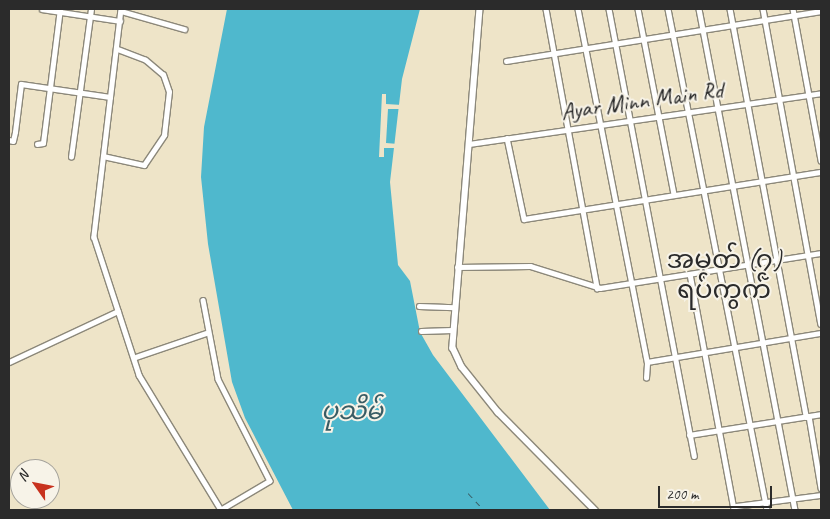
<!DOCTYPE html>
<meta charset="utf-8">
<style>
body{margin:0}
#map{position:relative;width:830px;height:519px;overflow:hidden;background:#eee4c8;font-family:Caveat,"Noto Sans Myanmar",sans-serif}
div>[style]{position:absolute}
[style*='--x']{left:calc(var(--x)*1px);top:calc(var(--y)*1px);width:calc(var(--w)*1px);rotate:calc(var(--a)*1deg)}
.water>*{inset:0;background:#4fb8cd}
.pier>*{inset:0;background:#eee4c8}
.ferry>*{height:1px;margin-top:-0.5px;transform-origin:0;background:repeating-linear-gradient(90deg,#385c64 0 6px,transparent 0 11px)}
.roads{filter:drop-shadow(1px 0 #8c887a) drop-shadow(-1px 0 #8c887a) drop-shadow(0 1px #8c887a) drop-shadow(0 -1px #8c887a)}
.street>*{height:4.5px;margin:-2.25px;padding:0 2.25px;transform-origin:2.25px;border-radius:2.25px;background:#fff}
.secondary>*{height:5.5px;margin:-2.75px;padding:0 2.75px;transform-origin:2.75px;border-radius:2.75px;background:#fff}
span{translate:-50% -50%;white-space:nowrap;text-align:center;line-height:1.15;-webkit-text-stroke:4px #f7f3e8;paint-order:stroke}
.street-label{font-size:24px;color:#2b2b2b}
.water-label{font-size:25px;color:#385c64;font-style:italic}
.quarter-label{font-size:26px;color:#2b2b2b}
.frame{position:absolute;inset:0;border:10px solid #2b2b2b;pointer-events:none}
.north{position:absolute;left:10px;top:459px;width:50px;height:50px;box-sizing:border-box;background:#f7f3e8;border:1px solid #a5a39c;border-radius:50%;rotate:303deg;font-size:14px;font-weight:700;line-height:20px;text-align:center;color:#2b2b2b}
.north::after{content:'';display:block;margin:auto;width:18px;height:22px;background:#c8321e;clip-path:polygon(50% 0,100% 100%,50% 72%,0 100%)}
.scale{position:absolute;left:658px;top:486px;width:114px;height:22px;box-sizing:border-box;border:2px solid #2b2b2b;border-top:0;padding-left:6px;font-size:15px;line-height:18px;white-space:nowrap;color:#2b2b2b;-webkit-text-stroke:4px #f7f3e8;paint-order:stroke}
</style>
<div id="map">
<div class="water">
<div style="clip-path:polygon(227px 9px,420px 9px,402px 79px,390px 182px,398px 265px,410px 281px,420px 332px,433px 355px,550px 510px,293px 510px,245px 418px,232px 382px,208px 244px,201px 177px,204px 127px)"></div>
</div>
<div class="pier">
<div style="clip-path:polygon(382px 94px,386px 94px,386px 104px,402px 105px,402px 109px,388px 109px,386px 143px,398px 144px,398px 148px,384px 148px,384px 157px,379px 157px)"></div>
</div>
<div class="ferry">
<div style="--x:468;--y:493;--w:23;--a:47"></div>
</div>
<div class="roads">
<div class="street">
<div style="--x:42;--y:9;--w:79;--a:8.7"></div>
<div style="--x:121;--y:9;--w:230;--a:96.8"></div>
<div style="--x:94;--y:237;--w:145;--a:71.9"></div>
<div style="--x:139;--y:375;--w:158;--a:58.7"></div>
<div style="--x:546;--y:9;--w:284;--a:79.6"></div>
<div style="--x:578;--y:9;--w:360;--a:78.9"></div>
<div style="--x:609;--y:9;--w:455;--a:79.2"></div>
<div style="--x:638;--y:9;--w:189;--a:79"></div>
<div style="--x:668;--y:9;--w:511;--a:78.82"></div>
<div style="--x:699;--y:9;--w:510;--a:79.15"></div>
<div style="--x:730;--y:9;--w:415;--a:79.4"></div>
<div style="--x:763;--y:9;--w:320;--a:79.6"></div>
<div style="--x:793;--y:9;--w:154;--a:79.5"></div>
<div style="--x:121;--y:11;--w:66;--a:15.9"></div>
<div style="--x:506;--y:61;--w:319;--a:-9"></div>
<div style="--x:507;--y:138;--w:83;--a:78.1"></div>
<div style="--x:524;--y:219;--w:301;--a:-9"></div>
<div style="--x:9;--y:140;--w:4;--a:14"></div>
<div style="--x:13;--y:141;--w:9;--a:-77"></div>
<div style="--x:15;--y:132;--w:48;--a:-82.9"></div>
<div style="--x:21;--y:84;--w:90;--a:8.3"></div>
<div style="--x:37;--y:144;--w:6;--a:-9"></div>
<div style="--x:43;--y:143;--w:135;--a:-82.8"></div>
<div style="--x:469;--y:144;--w:356;--a:-8.2"></div>
<div style="--x:103;--y:156;--w:42;--a:12.4"></div>
<div style="--x:144;--y:165;--w:36;--a:-56"></div>
<div style="--x:164;--y:135;--w:43;--a:-83.4"></div>
<div style="--x:169;--y:92;--w:18;--a:-109"></div>
<div style="--x:163;--y:75;--w:23;--a:-140"></div>
<div style="--x:145;--y:60;--w:30;--a:-159"></div>
<div style="--x:71;--y:157;--w:149;--a:-82.3"></div>
<div style="--x:457;--y:267;--w:73;--a:-0.8"></div>
<div style="--x:530;--y:266;--w:73;--a:17.4"></div>
<div style="--x:600;--y:288;--w:224;--a:-9"></div>
<div style="--x:690;--y:274;--w:240;--a:79.4"></div>
<div style="--x:203;--y:300;--w:80;--a:79.2"></div>
<div style="--x:218;--y:379;--w:114;--a:63"></div>
<div style="--x:270;--y:481;--w:57;--a:149.4"></div>
<div style="--x:419;--y:306;--w:35;--a:2"></div>
<div style="--x:421;--y:331;--w:31;--a:-2"></div>
<div style="--x:136;--y:357;--w:74;--a:-18.9"></div>
<div style="--x:9;--y:362;--w:120;--a:-25.1"></div>
<div style="--x:646;--y:378;--w:16;--a:-86"></div>
<div style="--x:647;--y:362;--w:176;--a:-9.5"></div>
<div style="--x:809;--y:416;--w:73;--a:80.5"></div>
<div style="--x:689;--y:435;--w:134;--a:-9"></div>
<div style="--x:736;--y:506;--w:86;--a:-7.4"></div>
</div>
<div class="secondary">
<div style="--x:480;--y:9;--w:340;--a:94.6"></div>
<div style="--x:453;--y:348;--w:21;--a:65"></div>
<div style="--x:462;--y:367;--w:58;--a:51.3"></div>
<div style="--x:498;--y:412;--w:138;--a:45.3"></div>
</div>
</div>
<div class="street-label">
<span style="left:642px;top:101px;rotate:-8deg">Ayar Minn Main Rd</span>
</div>
<div class="water-label">
<span style="left:352px;top:411px">ပုသိမ်</span>
</div>
<div class="quarter-label">
<span style="left:724px;top:275px">အမှတ် (၇)<br>ရပ်ကွက်</span>
</div>
<div class="frame"></div>
<div class="north">N</div>
<div class="scale">200 m</div>
</div>
